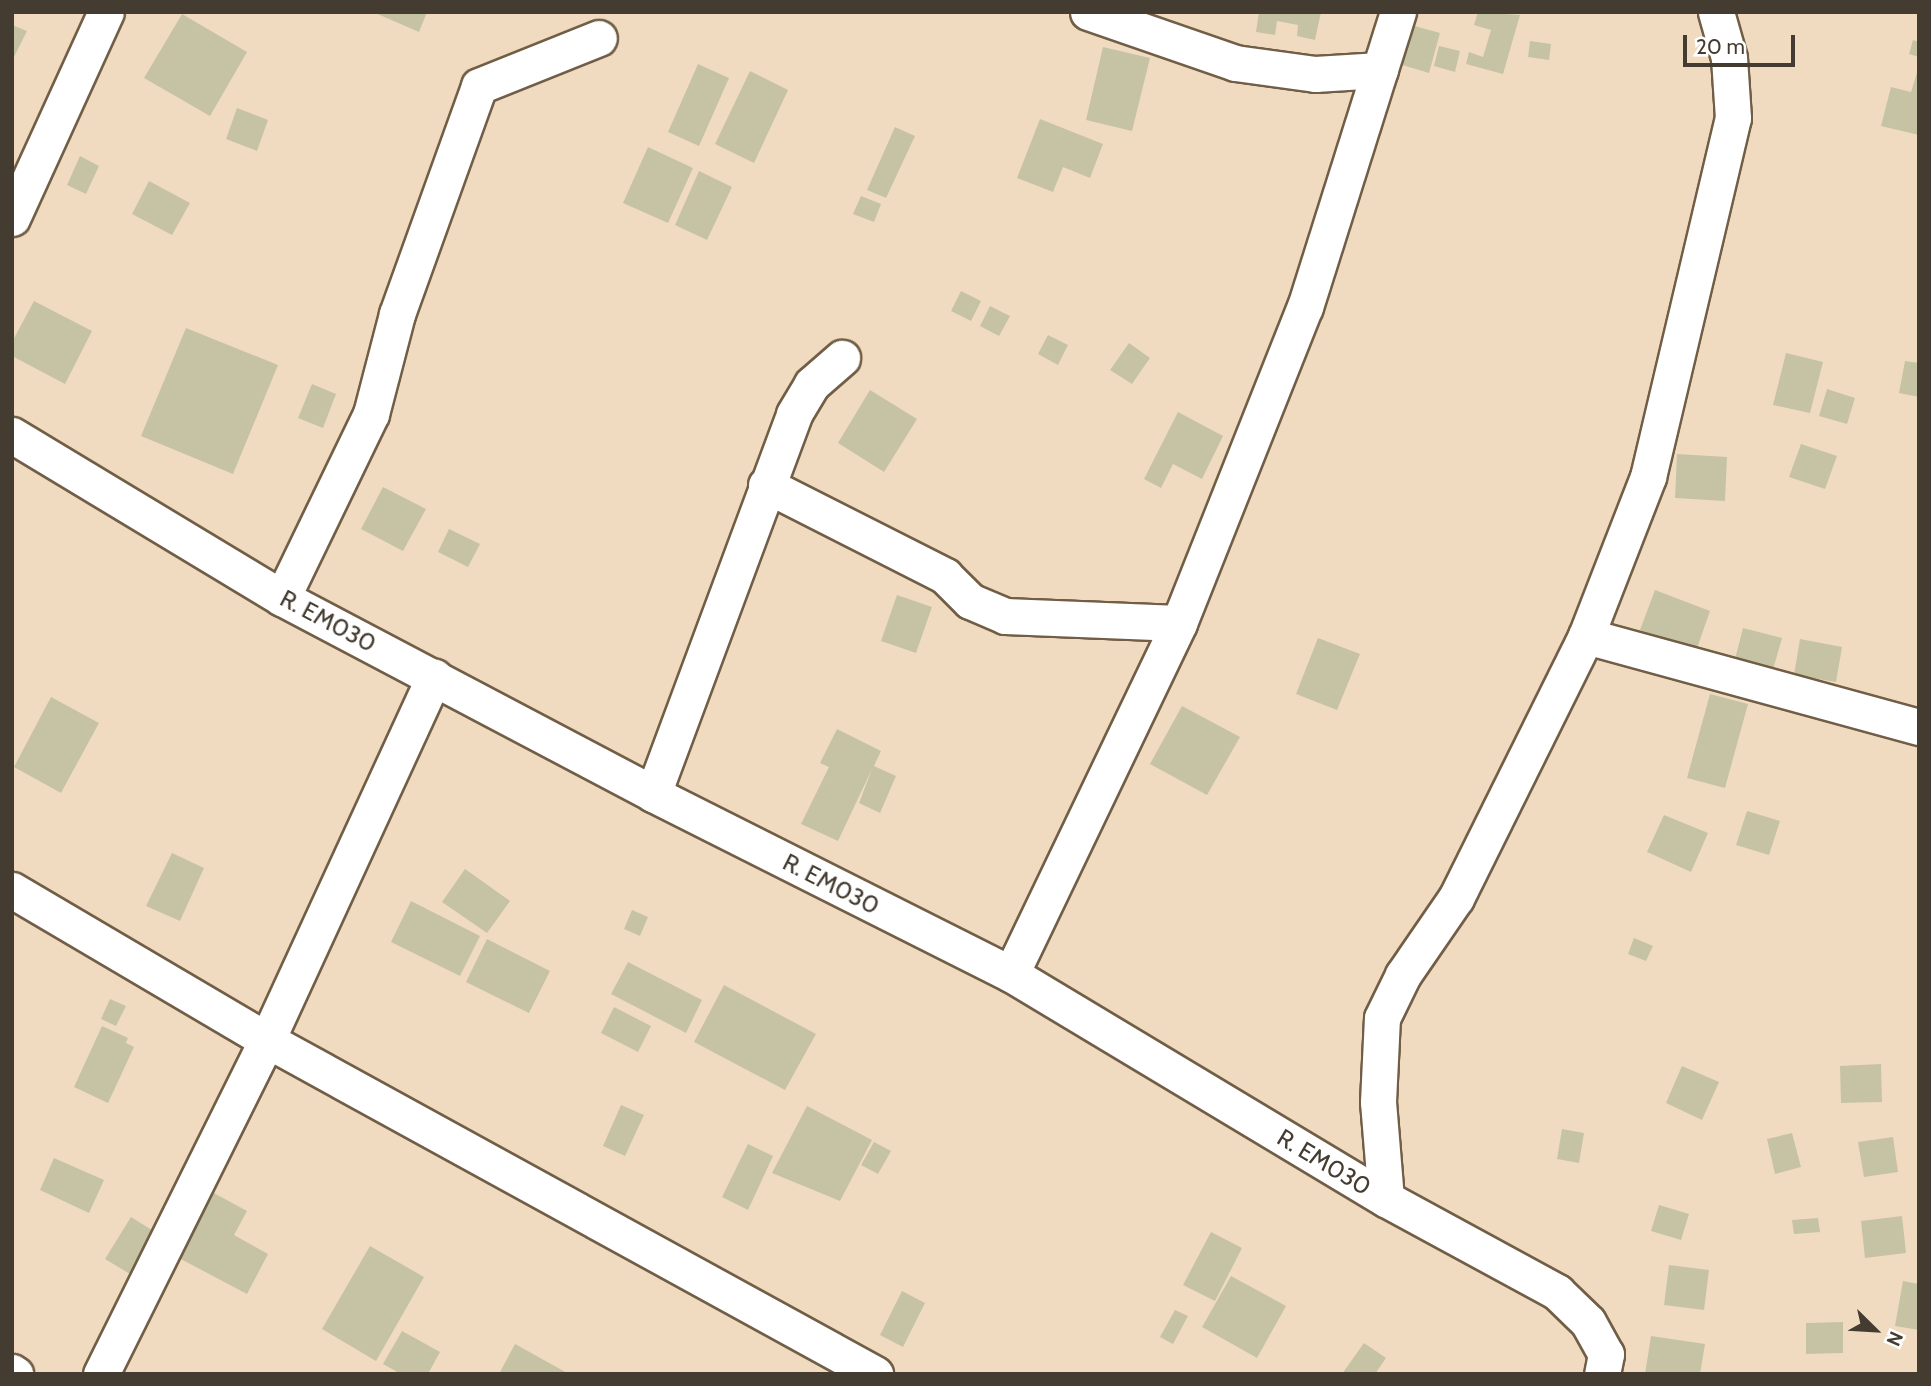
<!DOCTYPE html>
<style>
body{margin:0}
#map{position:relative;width:1931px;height:1386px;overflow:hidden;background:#f1dbc0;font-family:Cabin,sans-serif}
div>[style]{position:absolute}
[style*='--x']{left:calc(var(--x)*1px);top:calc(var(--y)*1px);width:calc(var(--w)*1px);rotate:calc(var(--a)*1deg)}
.building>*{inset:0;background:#c5c3a3}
.roads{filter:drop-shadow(2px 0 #715e46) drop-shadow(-2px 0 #715e46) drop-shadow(0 2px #715e46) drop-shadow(0 -2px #715e46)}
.street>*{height:35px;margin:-17.5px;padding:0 17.5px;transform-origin:17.5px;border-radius:17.5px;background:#fff}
span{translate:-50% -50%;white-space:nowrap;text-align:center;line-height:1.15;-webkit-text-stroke:5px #fff;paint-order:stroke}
.street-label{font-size:24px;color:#443b31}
.frame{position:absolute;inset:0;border:14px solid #443b31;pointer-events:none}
.north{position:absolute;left:1840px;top:1295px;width:70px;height:70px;-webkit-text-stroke:5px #fff;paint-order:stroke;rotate:114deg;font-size:19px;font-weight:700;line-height:28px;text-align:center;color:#443b31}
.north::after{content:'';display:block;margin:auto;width:24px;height:32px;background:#443b31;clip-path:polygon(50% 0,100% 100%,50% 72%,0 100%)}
.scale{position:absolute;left:1683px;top:35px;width:112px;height:32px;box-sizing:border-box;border:4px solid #443b31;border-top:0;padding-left:9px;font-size:21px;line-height:24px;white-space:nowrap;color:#443b31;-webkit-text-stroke:5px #fff;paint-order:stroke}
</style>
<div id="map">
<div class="building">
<div style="clip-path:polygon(373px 12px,427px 12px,419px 32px)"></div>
<div style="clip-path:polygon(1259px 12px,1321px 12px,1315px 40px,1297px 36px,1298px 25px,1277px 21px,1275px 35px,1256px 32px)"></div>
<div style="clip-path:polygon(1478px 12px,1520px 15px,1503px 74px,1466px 64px,1469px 52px,1483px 57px,1491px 30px,1474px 25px)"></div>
<div style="clip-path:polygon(182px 14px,247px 52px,210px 116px,144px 78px)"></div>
<div style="clip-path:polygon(12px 25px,27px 31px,14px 57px,12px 56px)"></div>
<div style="clip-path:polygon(1411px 25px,1440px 33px,1429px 73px,1399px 64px)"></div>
<div style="clip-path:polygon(1913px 40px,1919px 42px,1919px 57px,1909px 54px)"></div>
<div style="clip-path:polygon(1530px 41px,1551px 44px,1549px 60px,1528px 57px)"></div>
<div style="clip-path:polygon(1439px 46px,1460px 51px,1455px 72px,1434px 66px)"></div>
<div style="clip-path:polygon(1103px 47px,1150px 58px,1132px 131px,1086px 120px)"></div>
<div style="clip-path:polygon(698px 64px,729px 78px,699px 146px,668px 132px)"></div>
<div style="clip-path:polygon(1919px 66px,1919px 135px,1881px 126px,1891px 87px,1911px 92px)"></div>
<div style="clip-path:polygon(750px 71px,788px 90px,754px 163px,715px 144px)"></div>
<div style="clip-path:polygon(237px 108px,268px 120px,257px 151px,226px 139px)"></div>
<div style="clip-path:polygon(1040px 119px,1103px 144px,1090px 178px,1063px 167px,1053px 192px,1017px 178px)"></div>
<div style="clip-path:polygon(895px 127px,915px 136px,886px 198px,867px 190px)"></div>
<div style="clip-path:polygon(648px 147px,693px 168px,668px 223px,623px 203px)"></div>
<div style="clip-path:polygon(80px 156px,99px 166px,86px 194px,67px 185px)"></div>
<div style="clip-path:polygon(699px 171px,732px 187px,707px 240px,675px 225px)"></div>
<div style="clip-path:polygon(149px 181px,190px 203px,172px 235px,132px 214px)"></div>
<div style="clip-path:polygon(861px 196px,881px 204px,874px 222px,853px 214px)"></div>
<div style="clip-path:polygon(961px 291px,981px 301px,971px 321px,951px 311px)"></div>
<div style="clip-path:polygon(34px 301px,92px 331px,65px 384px,12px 356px,12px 342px)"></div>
<div style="clip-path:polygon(990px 306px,1010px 316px,999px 336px,980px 326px)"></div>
<div style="clip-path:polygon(186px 328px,278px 365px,233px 474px,141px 436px)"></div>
<div style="clip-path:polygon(1048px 335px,1068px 345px,1058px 365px,1038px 354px)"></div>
<div style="clip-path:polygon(1129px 343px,1150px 358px,1132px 384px,1110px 370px)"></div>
<div style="clip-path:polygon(1786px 353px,1823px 362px,1810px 413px,1773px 405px)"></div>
<div style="clip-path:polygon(1905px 361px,1919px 363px,1919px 397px,1899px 393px)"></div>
<div style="clip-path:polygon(312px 384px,336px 394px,323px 428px,298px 418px)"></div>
<div style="clip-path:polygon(1827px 389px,1855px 398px,1847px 424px,1819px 416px)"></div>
<div style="clip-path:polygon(870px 390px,917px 419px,884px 472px,838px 443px)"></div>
<div style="clip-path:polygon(1178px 412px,1223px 436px,1202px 479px,1173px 464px,1161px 488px,1144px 479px)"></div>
<div style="clip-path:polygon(1801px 444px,1837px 456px,1825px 489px,1789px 477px)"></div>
<div style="clip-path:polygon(1677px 454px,1727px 457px,1725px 501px,1675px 498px)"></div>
<div style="clip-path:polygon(383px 487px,426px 509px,403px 551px,361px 529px)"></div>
<div style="clip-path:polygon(449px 529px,480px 544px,468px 567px,438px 552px)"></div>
<div style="clip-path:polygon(1655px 590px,1710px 611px,1696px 651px,1640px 630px)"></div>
<div style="clip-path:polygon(897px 595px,932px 607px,916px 653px,881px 641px)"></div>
<div style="clip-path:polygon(1743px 628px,1782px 638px,1772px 673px,1734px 663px)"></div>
<div style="clip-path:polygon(1318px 638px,1360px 654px,1337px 710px,1296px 694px)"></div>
<div style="clip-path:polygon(1800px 639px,1842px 647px,1836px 682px,1794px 675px)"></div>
<div style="clip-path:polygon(1710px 694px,1748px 704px,1725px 788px,1687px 778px)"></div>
<div style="clip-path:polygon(51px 697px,99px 723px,61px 793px,14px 767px)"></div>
<div style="clip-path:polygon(1182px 706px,1240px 737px,1207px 795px,1150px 764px)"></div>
<div style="clip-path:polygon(837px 729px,881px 751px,874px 766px,896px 776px,880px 813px,859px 803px,872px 769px,838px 841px,801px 824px,829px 767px,820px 763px)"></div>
<div style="clip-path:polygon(1747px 811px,1780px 821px,1769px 855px,1736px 845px)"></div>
<div style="clip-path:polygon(1664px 815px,1708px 833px,1691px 872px,1647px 852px)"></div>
<div style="clip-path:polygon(172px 853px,204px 868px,180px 921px,146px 906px)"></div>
<div style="clip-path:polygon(465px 869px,510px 901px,487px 933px,442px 902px)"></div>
<div style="clip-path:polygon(411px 901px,480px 936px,460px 976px,391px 942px)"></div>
<div style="clip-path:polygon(632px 910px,648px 917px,640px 936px,624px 929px)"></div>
<div style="clip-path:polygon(1634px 938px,1653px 946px,1646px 961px,1628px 954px)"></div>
<div style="clip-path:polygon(487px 939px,550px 971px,529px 1013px,466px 982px)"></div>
<div style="clip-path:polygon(628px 962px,702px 1000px,686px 1033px,611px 994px)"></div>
<div style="clip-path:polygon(724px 985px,816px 1034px,785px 1090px,694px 1042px)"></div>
<div style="clip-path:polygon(110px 999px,126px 1006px,116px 1026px,101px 1019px)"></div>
<div style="clip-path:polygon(614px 1007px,651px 1026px,638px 1052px,601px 1033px)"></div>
<div style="clip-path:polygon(102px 1026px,128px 1038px,126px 1043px,134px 1047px,108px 1103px,74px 1087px)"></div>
<div style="clip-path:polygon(1881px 1064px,1882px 1102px,1841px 1103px,1840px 1066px)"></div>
<div style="clip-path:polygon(1682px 1066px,1719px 1082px,1702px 1120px,1666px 1103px)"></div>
<div style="clip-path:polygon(621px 1105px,644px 1115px,625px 1156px,603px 1146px)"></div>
<div style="clip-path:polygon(807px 1106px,872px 1140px,840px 1201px,772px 1173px)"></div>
<div style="clip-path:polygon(1562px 1129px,1584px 1133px,1579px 1163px,1557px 1159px)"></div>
<div style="clip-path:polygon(1792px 1133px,1801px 1167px,1775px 1174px,1767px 1139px)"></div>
<div style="clip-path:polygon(1893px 1137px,1898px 1172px,1864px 1177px,1858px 1142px)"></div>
<div style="clip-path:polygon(874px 1142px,891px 1151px,878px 1174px,861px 1165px)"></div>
<div style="clip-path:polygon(748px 1144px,773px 1156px,748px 1210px,722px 1197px)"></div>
<div style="clip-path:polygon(54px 1158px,104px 1180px,89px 1213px,40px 1190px)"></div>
<div style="clip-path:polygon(212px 1192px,247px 1211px,234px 1235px,268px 1254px,247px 1294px,177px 1257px)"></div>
<div style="clip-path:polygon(1659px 1205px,1689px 1214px,1681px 1240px,1651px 1231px)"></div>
<div style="clip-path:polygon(1902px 1216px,1906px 1253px,1865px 1258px,1861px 1221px)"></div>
<div style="clip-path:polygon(131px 1217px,155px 1232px,130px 1274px,105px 1259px)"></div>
<div style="clip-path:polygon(1818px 1218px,1820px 1232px,1794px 1234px,1792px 1220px)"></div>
<div style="clip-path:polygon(1211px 1232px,1242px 1248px,1215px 1301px,1183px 1285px)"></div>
<div style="clip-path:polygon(370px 1246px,424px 1277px,376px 1361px,322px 1329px)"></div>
<div style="clip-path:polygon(1669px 1265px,1709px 1270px,1704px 1310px,1664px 1305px)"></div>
<div style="clip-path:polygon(1231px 1276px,1286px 1306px,1257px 1358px,1202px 1327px)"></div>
<div style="clip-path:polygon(1903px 1281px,1919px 1284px,1919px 1330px,1895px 1326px)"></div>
<div style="clip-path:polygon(902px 1291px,925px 1303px,903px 1347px,880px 1335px)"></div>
<div style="clip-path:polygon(1175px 1310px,1188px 1316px,1173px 1344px,1160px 1337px)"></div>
<div style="clip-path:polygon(1843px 1322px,1843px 1353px,1806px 1354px,1806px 1323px)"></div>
<div style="clip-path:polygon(402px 1331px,440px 1352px,428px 1374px,401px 1374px,383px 1364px)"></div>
<div style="clip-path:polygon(1651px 1336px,1705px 1344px,1700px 1374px,1645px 1374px)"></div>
<div style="clip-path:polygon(1364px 1343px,1386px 1358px,1375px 1374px,1342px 1374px)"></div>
<div style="clip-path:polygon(515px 1344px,569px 1374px,499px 1374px)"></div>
</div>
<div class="roads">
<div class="street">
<div style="--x:1088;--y:12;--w:156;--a:19.1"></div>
<div style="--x:1235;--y:63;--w:81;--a:7.8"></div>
<div style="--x:1315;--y:74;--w:65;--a:-3.5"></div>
<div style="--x:12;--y:218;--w:226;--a:-65.5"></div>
<div style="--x:12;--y:435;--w:315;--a:31.1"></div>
<div style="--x:282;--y:598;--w:420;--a:27.8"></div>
<div style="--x:653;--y:794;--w:401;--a:26.7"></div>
<div style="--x:1011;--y:974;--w:437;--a:31"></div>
<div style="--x:1386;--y:1199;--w:195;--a:28.5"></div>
<div style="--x:1557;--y:1292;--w:43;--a:44.1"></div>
<div style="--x:1588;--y:1322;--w:37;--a:61"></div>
<div style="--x:1606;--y:1354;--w:20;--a:101"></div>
<div style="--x:766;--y:485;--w:201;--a:26.9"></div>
<div style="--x:945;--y:576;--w:35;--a:45"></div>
<div style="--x:970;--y:601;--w:38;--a:23"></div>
<div style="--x:1005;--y:616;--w:174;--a:2.3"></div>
<div style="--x:282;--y:598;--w:204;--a:-64.2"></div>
<div style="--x:371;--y:414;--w:103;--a:-75.4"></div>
<div style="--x:397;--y:314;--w:242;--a:-70.2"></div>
<div style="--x:479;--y:86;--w:129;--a:-21.8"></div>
<div style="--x:1586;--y:636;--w:345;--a:15.3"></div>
<div style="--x:653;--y:794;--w:405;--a:-69.6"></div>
<div style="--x:794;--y:414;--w:35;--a:-59"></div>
<div style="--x:812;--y:384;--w:40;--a:-41"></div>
<div style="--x:12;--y:890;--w:296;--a:30.5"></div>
<div style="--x:267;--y:1040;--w:694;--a:28.78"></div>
<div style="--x:1011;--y:974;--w:389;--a:-64.4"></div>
<div style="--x:1179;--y:623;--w:340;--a:-68.3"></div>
<div style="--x:1305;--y:307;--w:309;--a:-72.5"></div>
<div style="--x:1386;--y:1199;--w:97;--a:-94.7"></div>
<div style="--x:1378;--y:1102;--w:84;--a:-87.3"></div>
<div style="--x:1382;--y:1018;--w:48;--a:-64"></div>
<div style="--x:1403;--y:975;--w:93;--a:-55.5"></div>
<div style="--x:1456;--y:898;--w:292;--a:-63.6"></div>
<div style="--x:1586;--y:636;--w:171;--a:-68.7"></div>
<div style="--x:1648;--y:477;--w:369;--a:-76.7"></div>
<div style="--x:1733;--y:118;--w:60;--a:-93.8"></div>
<div style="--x:1729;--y:58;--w:48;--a:-105.8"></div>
<div style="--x:12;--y:1372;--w:4;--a:34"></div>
<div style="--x:101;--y:1374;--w:373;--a:-63.6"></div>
<div style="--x:267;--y:1040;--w:400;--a:-65.3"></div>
</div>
</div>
<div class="street-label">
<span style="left:328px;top:621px;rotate:28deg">R. EM030</span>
<span style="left:831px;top:884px;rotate:27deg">R. EM030</span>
<span style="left:1324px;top:1162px;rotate:31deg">R. EM030</span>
</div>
<div class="frame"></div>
<div class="north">N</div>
<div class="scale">20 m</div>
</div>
